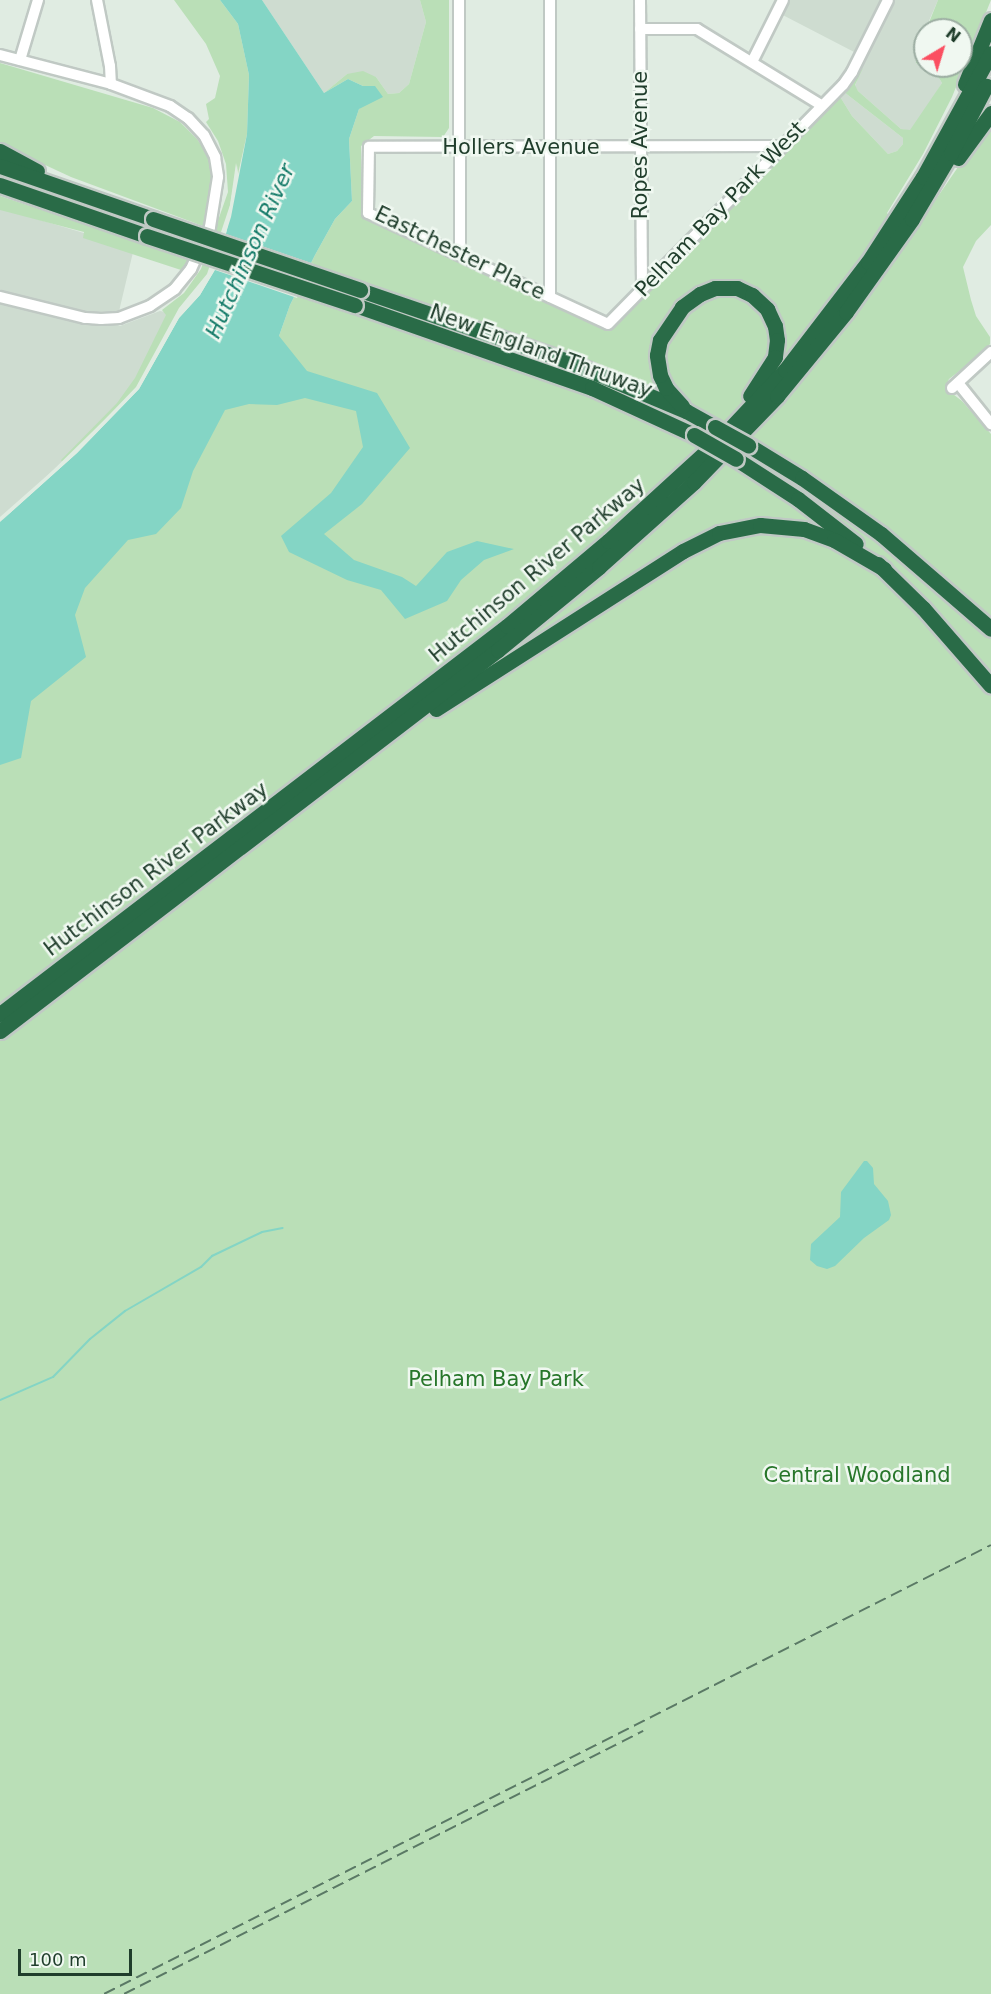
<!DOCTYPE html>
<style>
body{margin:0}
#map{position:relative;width:991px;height:1994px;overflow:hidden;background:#e0ece2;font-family:"DejaVu Sans",sans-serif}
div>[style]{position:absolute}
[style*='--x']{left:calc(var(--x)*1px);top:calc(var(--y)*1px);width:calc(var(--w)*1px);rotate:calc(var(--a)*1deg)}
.built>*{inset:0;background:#cedcd0}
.green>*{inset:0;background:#badfb7}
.water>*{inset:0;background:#84d5c5}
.pier>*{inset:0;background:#e0ece2}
.stream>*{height:2px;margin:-1px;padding:0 1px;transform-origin:1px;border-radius:1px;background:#84d5c5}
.roads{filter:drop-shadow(2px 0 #c0c9c4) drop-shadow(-2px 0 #c0c9c4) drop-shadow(0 2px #c0c9c4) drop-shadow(0 -2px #c0c9c4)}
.minor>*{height:10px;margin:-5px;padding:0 5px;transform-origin:5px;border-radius:5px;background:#fff}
.highway>*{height:15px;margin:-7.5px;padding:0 7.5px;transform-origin:7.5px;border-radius:7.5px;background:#296b47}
.rail>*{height:2px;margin-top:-1px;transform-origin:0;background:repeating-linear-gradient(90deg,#5a7965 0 12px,transparent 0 18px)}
.bridges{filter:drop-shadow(2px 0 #c0c9c4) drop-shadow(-2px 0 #c0c9c4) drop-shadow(0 2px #c0c9c4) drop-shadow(0 -2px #c0c9c4)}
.highway-bridge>*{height:15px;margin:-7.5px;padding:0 7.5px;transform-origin:7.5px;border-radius:7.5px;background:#296b47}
span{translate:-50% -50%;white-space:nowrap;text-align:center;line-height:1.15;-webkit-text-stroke:5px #f0f8f1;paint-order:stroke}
.street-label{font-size:21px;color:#1f3d2b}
.park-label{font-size:21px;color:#27762a}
.water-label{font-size:22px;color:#167c6a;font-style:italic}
.north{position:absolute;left:913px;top:18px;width:60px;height:60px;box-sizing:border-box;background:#f0f8f1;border:2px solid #9cada2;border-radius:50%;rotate:38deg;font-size:16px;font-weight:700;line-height:24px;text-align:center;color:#1f3d2b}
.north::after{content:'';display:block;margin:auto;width:21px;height:27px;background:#fb4f61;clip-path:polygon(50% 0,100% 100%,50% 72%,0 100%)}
.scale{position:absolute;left:18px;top:1949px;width:114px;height:27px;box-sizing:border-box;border:3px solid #1f3d2b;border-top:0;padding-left:8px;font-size:18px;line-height:21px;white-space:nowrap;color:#1f3d2b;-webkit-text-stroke:4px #f0f8f1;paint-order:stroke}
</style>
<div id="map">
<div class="built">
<div style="clip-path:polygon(262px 0,420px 0,426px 22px,409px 84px,399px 93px,388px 94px,376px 77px,347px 74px,324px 93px)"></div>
<div style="clip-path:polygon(781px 0,938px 0,925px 30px,916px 63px,939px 78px,942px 83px,915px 127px,910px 131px,901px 129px,858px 91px,855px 86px,860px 72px,844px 92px,903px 138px,903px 144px,897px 151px,888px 154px,852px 116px,839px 95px,858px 54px,775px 11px)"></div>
<div style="clip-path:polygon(0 208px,134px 248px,116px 324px,120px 326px,160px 311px,171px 313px,136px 382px,112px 411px,59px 465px,0 517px)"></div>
</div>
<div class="green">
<div style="clip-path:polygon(174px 0,220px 0,238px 24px,249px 75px,247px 134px,238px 174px,236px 163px,230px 205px,207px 274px,179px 308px,136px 387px,63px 463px,61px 460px,117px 403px,135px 378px,166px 315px,162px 310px,184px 293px,201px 269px,228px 192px,226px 164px,218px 141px,206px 122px,209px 119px,206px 104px,215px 98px,220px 76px,206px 44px)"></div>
<div style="clip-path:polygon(420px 0,449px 0,449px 128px,443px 137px,374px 136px,361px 146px,361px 205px,368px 218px,605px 326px,839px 95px,852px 116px,888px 154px,897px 151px,903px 144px,903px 138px,844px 92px,863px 68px,855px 85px,858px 91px,901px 129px,910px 130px,942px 83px,939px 78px,916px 63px,916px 57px,925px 33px,925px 66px,961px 66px,961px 30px,926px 30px,938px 0,991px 0,952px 97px,923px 154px,887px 213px,908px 240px,991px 119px,991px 225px,976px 241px,963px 267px,971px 300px,976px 316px,990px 337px,990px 344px,983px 353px,949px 379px,945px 388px,962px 401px,991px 434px,991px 1994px,0 1994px,0 632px,279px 336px,290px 305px,315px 255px,335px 219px,352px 201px,349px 139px,359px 109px,375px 86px,363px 86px,348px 79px,324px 93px,347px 74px,363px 71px,376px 77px,388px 94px,399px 93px,409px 84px,426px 22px)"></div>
<div style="clip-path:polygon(0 63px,153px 108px,180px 122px,197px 139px,210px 157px,213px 187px,203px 226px,71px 177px,0 144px)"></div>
<div style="clip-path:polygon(0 196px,48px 212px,188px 260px,181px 270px,83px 238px,84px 232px,0 210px)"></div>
</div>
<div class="water">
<div style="clip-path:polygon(220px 0,262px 0,324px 93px,348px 79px,363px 86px,375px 86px,383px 97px,359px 109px,349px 139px,352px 201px,335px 219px,315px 255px,290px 305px,279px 336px,307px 371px,377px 393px,410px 448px,362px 504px,324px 534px,354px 560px,402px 577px,416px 586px,447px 552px,477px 541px,514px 549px,484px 560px,461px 580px,447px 601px,405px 619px,381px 590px,347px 580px,289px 552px,281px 536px,331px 493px,363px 447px,356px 411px,305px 398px,277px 405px,249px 404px,225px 410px,193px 471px,181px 508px,156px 534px,128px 540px,85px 588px,75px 615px,86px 657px,31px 701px,21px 758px,0 765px,0 522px,77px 453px,139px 389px,179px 318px,200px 295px,214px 271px,231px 217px,247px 134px,249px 75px,238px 24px)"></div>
<div style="clip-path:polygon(864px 1161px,867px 1161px,873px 1168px,874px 1184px,888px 1201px,891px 1215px,889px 1220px,864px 1238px,835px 1266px,827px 1269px,817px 1266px,810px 1260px,811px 1244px,840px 1217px,841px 1192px)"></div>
</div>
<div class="pier">
<div style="clip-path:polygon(237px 165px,238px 174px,226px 234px,314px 264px,297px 298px,215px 270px,200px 295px,179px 318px,139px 389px,77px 453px,0 522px,137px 388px,177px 317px,198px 294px,212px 270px,228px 217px)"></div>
</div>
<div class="stream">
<div style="--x:0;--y:1400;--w:58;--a:-23.5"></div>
<div style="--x:53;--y:1377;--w:53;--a:-45.8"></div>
<div style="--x:90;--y:1339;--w:45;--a:-38.7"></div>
<div style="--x:125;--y:1311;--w:88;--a:-30.1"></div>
<div style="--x:201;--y:1267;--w:16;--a:-45"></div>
<div style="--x:212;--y:1256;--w:55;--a:-25.6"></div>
<div style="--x:262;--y:1232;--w:21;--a:-11"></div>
</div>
<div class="roads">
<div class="minor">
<div style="--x:97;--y:0;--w:67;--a:78.9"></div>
<div style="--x:110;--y:66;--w:18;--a:87"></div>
<div style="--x:459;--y:0;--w:255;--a:89.8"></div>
<div style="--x:550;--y:0;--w:297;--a:90"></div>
<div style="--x:640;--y:0;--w:290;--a:89.6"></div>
<div style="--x:640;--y:29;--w:57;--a:0"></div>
<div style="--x:697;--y:29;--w:145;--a:31.5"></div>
<div style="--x:0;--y:55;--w:115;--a:14.6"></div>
<div style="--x:111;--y:84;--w:63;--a:20.4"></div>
<div style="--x:170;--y:106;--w:22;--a:34"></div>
<div style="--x:188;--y:118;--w:23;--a:47"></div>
<div style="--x:204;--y:135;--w:25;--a:63"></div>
<div style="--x:215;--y:157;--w:20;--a:81"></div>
<div style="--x:218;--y:177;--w:51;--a:99.1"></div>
<div style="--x:210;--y:227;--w:46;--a:114.3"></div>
<div style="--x:191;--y:269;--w:26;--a:129"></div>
<div style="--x:175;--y:289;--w:30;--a:146"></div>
<div style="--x:150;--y:306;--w:33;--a:159"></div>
<div style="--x:119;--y:318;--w:18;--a:177"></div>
<div style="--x:101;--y:319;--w:16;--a:-176"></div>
<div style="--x:85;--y:318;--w:88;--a:-166.1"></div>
<div style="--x:20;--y:60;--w:63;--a:-73.3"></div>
<div style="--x:752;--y:62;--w:69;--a:-63.4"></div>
<div style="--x:782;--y:146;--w:413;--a:179.9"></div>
<div style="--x:369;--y:147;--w:66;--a:90.9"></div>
<div style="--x:368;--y:213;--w:264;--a:24.8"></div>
<div style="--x:608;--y:324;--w:335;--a:-45.5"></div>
<div style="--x:843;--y:85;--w:16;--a:-55"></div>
<div style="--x:852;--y:72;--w:80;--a:-63.4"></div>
<div style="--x:958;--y:383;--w:53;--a:51.2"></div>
<div style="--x:952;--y:388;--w:53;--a:-42.7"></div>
</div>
<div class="highway">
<div style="--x:965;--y:84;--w:69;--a:-67.9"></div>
<div style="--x:0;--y:151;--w:42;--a:28.4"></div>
<div style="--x:958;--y:158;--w:56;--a:-53.7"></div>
<div style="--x:0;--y:166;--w:162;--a:19.1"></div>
<div style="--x:0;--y:185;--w:156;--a:19.1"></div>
<div style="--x:360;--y:290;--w:219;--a:18.9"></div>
<div style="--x:567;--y:361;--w:129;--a:22.8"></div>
<div style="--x:686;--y:411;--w:33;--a:29"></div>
<div style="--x:355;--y:305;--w:251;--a:19.3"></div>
<div style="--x:592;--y:388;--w:112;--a:24.7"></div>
<div style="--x:682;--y:406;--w:24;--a:-132"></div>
<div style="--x:666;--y:388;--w:14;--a:-115"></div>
<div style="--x:660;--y:375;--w:20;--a:-99"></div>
<div style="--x:657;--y:355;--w:15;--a:-79"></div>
<div style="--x:660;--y:340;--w:40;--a:-56"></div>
<div style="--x:682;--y:307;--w:22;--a:-36"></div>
<div style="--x:700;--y:294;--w:16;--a:-22"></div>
<div style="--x:715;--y:288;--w:22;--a:0"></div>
<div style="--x:737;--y:288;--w:17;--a:25"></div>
<div style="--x:752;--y:295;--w:21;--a:43"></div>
<div style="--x:767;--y:309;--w:19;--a:65"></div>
<div style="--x:775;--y:326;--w:14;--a:82"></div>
<div style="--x:777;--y:340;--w:17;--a:97"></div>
<div style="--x:775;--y:357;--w:46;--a:122.7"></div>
<div style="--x:748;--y:445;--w:63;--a:31.4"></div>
<div style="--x:802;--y:478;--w:97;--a:35.3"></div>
<div style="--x:881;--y:534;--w:145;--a:40.8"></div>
<div style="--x:736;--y:459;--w:74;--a:32.8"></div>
<div style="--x:798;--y:499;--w:73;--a:37.8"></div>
<div style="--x:878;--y:564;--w:63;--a:44.4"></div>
<div style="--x:923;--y:608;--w:103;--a:48.9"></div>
<div style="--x:436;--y:709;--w:293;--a:-32.6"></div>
<div style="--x:683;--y:551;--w:40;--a:-26.6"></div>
<div style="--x:719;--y:533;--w:42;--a:-11"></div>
<div style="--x:760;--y:525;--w:44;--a:5.2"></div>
<div style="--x:804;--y:529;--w:32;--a:20"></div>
<div style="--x:834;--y:540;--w:58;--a:30.1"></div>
<div style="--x:0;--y:1014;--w:638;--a:-37.43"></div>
<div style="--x:507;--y:626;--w:132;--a:-40.1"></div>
<div style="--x:608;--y:541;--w:156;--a:-42.4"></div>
<div style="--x:723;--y:436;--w:91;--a:-46.8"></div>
<div style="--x:785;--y:370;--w:136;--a:-52.5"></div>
<div style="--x:868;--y:262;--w:101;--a:-57.1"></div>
<div style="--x:923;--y:177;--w:141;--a:-61.3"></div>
<div style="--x:0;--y:1031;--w:627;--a:-37.42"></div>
<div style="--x:498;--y:650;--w:131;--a:-39.4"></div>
<div style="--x:599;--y:567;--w:127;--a:-41.8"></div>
<div style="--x:694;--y:482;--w:120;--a:-46"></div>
<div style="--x:777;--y:396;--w:109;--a:-50.6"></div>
<div style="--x:846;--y:312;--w:114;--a:-54.6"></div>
<div style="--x:912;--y:219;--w:77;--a:-59.4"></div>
<div style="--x:951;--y:153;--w:76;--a:-62.4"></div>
</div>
</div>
<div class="rail">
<div style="--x:104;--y:1994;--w:994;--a:-26.85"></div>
<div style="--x:124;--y:1994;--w:582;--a:-26.87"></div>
</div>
<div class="bridges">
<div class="highway-bridge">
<div style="--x:153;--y:219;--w:219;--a:18.9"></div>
<div style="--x:147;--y:236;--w:219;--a:18.4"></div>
<div style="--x:715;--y:427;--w:38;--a:29"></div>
<div style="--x:694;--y:435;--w:48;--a:29.7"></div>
</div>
</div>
<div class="street-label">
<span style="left:640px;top:145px;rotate:-90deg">Ropes Avenue</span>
<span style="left:521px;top:147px">Hollers Avenue</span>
<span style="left:720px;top:209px;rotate:-46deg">Pelham Bay Park West</span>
<span style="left:460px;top:253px;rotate:26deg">Eastchester Place</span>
<span style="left:541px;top:351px;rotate:20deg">New England Thruway</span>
<span style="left:537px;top:570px;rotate:-40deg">Hutchinson River Parkway</span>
<span style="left:156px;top:869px;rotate:-37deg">Hutchinson River Parkway</span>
</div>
<div class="park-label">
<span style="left:496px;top:1379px">Pelham Bay Park</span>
<span style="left:857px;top:1475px">Central Woodland</span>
</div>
<div class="water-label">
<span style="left:250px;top:251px;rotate:-66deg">Hutchinson River</span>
</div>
<div class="north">N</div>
<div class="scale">100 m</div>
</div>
